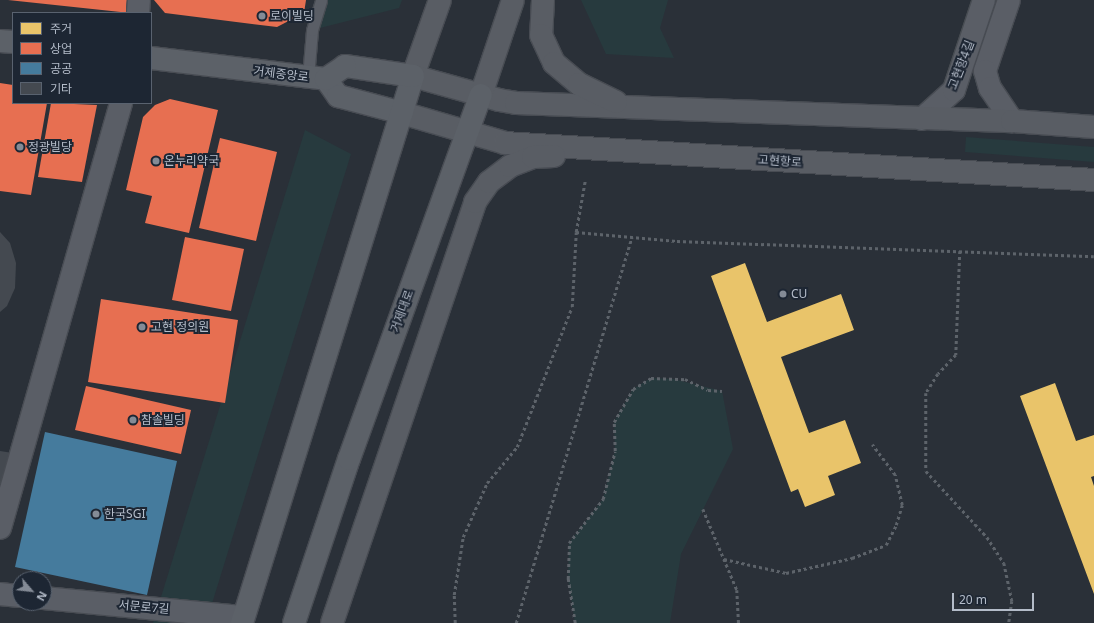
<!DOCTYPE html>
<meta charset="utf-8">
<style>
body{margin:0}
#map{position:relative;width:1094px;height:623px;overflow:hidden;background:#2a3038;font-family:"Noto Sans","Noto Sans KR",sans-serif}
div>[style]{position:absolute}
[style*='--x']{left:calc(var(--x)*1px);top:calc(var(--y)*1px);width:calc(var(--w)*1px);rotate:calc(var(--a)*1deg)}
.green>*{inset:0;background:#273a3e}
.homes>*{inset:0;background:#e9c46a}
.shops>*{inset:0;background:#e76f51}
.public>*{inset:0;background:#457b9d}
.building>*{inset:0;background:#444950}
.path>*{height:2.5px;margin-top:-1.25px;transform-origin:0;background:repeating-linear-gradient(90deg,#5d636a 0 3px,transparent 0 6px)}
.roads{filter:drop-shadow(1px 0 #484c53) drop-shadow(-1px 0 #484c53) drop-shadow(0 1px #484c53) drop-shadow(0 -1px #484c53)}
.lane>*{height:11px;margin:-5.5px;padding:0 5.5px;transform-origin:5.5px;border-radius:5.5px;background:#5a5e66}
.street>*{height:22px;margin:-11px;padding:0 11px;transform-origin:11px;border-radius:11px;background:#5a5e66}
.secondary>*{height:22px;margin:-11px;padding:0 11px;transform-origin:11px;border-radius:11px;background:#595d64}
.primary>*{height:22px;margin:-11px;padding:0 11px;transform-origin:11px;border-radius:11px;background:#5c6168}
.dots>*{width:11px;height:11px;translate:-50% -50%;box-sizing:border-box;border:2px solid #1d2633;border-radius:50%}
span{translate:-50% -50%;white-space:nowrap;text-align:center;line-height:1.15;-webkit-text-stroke:4px #1d2633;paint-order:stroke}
.poi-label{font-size:12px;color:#b4bcc9}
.left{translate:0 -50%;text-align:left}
.street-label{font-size:12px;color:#b4bcc9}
.legend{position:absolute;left:12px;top:12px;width:140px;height:92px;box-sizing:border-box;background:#1d2633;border:1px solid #59626f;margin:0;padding:5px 7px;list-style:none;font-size:12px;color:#b4bcc9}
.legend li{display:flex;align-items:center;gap:8px;height:20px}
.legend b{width:20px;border:1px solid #59626f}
.north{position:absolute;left:12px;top:571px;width:40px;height:40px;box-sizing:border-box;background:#1d2633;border:1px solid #59626f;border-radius:50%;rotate:118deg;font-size:11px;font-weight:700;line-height:16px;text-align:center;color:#b4bcc9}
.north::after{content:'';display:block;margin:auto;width:14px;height:18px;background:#848b96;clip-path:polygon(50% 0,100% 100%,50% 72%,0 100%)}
.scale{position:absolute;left:952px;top:593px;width:82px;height:18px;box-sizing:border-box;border:2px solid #b4bcc9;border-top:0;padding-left:5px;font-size:12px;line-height:14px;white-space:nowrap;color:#b4bcc9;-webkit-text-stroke:3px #1d2633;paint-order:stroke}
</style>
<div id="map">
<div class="green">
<div style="clip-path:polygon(321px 0,402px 0,399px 8px,312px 30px)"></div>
<div style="clip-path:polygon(581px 0,668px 0,660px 28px,674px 58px,606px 54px)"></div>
<div style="clip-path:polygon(305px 130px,351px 154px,206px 623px,153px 623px)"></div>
<div style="clip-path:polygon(966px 137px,1094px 147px,1094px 162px,965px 152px)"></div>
<div style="clip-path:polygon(651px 378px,673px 379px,722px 391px,733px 449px,681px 554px,670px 623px,575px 623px,568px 579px,569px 543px,603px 499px,615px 451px,614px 422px,633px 389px)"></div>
</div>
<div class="homes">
<div style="clip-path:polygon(745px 263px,767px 322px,841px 294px,854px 330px,781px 357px,809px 433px,845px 420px,861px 463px,828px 476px,835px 495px,805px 507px,798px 489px,791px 492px,711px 276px)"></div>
<div style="clip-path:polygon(1055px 383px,1076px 441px,1094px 435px,1094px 476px,1091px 477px,1094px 486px,1094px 594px,1020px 396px)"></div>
</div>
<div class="shops">
<div style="clip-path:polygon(8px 0,131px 0,130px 13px)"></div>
<div style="clip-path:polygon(154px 0,306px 0,304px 13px,277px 27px,165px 13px)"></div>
<div style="clip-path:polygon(0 83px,13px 85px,13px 103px,47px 103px,31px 195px,0 191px)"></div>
<div style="clip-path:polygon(170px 99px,218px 110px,189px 233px,145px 223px,152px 196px,126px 190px,143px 117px,155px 105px)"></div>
<div style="clip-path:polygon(51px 103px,97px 105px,82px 182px,38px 177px)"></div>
<div style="clip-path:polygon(220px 138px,277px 152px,256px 241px,199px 228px)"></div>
<div style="clip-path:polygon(185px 237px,244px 249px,231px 311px,172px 300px)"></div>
<div style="clip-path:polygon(101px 299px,238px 320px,225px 403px,88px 382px)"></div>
<div style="clip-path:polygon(86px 386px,191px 410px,181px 454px,75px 430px)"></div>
</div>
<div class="public">
<div style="clip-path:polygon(45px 432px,177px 461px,147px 595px,15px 567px)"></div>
</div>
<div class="building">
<div style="clip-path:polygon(0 232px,10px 243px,16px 263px,15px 288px,7px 306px,0 312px)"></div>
<div style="clip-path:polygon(0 451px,13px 453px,0 494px)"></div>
</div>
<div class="path">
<div style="--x:576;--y:232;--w:101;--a:5.1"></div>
<div style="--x:677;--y:241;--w:417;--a:2.1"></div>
<div style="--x:960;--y:251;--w:104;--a:92.2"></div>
<div style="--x:956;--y:355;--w:26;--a:133"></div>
<div style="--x:938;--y:374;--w:22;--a:122"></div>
<div style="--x:926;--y:393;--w:78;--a:90"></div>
<div style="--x:926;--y:471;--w:90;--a:47.3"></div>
<div style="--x:987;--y:537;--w:31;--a:57"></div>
<div style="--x:1004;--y:563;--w:39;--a:78"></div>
<div style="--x:1012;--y:601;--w:22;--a:98"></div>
<div style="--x:703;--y:509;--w:88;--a:67.2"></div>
<div style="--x:737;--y:590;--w:33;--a:87"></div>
<div style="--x:724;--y:559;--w:64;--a:12.7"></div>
<div style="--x:786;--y:573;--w:68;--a:-12.8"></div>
<div style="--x:852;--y:558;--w:36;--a:-21"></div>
<div style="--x:886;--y:545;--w:22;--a:-63"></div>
<div style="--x:896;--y:525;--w:21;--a:-73"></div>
<div style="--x:902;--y:505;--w:31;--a:-103"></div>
<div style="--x:895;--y:475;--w:38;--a:-127"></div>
<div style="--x:455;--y:623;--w:28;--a:-92"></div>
<div style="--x:454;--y:595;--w:59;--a:-81.2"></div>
<div style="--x:463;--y:537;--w:59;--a:-66"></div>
<div style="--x:487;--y:483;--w:47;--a:-50.2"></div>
<div style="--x:517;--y:447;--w:150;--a:-68.6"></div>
<div style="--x:572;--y:307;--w:75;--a:-86.9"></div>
<div style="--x:576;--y:232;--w:52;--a:-80"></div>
<div style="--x:516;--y:623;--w:403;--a:-73.3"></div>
<div style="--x:575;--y:623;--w:45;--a:-99"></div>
<div style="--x:568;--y:579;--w:36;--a:-88"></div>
<div style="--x:569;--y:543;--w:56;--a:-52.3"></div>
<div style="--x:603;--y:499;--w:49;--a:-76"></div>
<div style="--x:615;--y:451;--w:29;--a:-92"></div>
<div style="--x:614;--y:422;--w:38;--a:-60"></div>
<div style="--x:633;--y:389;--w:21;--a:-31"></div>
<div style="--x:651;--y:378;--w:34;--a:2"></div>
<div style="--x:685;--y:379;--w:25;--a:26"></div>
<div style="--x:708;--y:390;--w:14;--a:4"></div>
</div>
<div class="roads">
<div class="lane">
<div style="--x:308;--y:77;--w:47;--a:-85.1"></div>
<div style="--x:312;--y:30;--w:31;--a:-73"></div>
</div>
<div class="street">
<div style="--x:1009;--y:0;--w:75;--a:108.7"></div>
<div style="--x:985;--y:71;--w:18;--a:74"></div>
<div style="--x:990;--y:88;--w:40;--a:56"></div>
<div style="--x:138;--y:13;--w:13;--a:-86"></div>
<div style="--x:922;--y:119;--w:43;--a:-42.2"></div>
<div style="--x:954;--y:90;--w:95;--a:-71.6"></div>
<div style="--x:0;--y:528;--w:442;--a:-74.1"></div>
<div style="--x:0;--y:594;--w:20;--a:6"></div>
<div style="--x:44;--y:598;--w:200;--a:5.5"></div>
</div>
<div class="secondary">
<div style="--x:440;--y:0;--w:81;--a:109.6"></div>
<div style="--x:413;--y:76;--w:89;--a:15.6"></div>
<div style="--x:499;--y:100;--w:17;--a:10"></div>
<div style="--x:516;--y:103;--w:496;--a:2.1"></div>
<div style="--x:1012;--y:121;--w:82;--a:4.2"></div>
<div style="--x:543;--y:0;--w:35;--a:93"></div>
<div style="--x:541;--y:35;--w:31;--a:65"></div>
<div style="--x:554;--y:63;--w:33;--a:40"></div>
<div style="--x:579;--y:84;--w:41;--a:25.9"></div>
<div style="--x:481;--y:95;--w:100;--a:-71.4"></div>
<div style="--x:402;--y:113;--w:107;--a:16.2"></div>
<div style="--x:505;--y:143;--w:590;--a:3.59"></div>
<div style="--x:332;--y:623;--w:445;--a:-71.2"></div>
<div style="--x:475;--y:202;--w:24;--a:-55"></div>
<div style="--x:489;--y:182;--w:26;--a:-37"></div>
<div style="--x:510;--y:166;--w:25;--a:-21"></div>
<div style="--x:533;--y:157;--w:21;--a:-3"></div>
</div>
<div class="primary">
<div style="--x:0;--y:41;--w:13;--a:4"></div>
<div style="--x:151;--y:58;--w:176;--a:6.8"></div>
<div style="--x:326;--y:79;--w:21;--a:55"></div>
<div style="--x:338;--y:96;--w:66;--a:14.9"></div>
<div style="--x:242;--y:623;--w:573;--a:-72.64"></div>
<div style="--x:413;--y:76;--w:69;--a:-171.6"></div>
<div style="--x:345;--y:66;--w:23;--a:146"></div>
<div style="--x:294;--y:623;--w:173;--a:-71.5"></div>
<div style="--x:349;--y:459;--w:387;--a:-70.1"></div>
</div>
</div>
<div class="dots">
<div style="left:262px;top:16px;background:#848b96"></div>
<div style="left:20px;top:147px;background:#848b96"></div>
<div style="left:156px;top:161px;background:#848b96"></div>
<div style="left:783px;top:294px;background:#848b96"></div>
<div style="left:142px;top:327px;background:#848b96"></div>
<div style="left:133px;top:420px;background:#848b96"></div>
<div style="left:96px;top:514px;background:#848b96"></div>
</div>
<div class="poi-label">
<span class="left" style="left:270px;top:16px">로이빌딩</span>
<span class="left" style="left:28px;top:147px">정광빌당</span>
<span class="left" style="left:164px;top:161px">온누리약국</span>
<span class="left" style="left:791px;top:294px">CU</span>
<span class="left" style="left:151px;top:327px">고현 정의원</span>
<span class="left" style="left:141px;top:420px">참솔빌딩</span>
<span class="left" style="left:104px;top:514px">한국SGI</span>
</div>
<div class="street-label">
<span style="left:961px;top:65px;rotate:-69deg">고현항4길</span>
<span style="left:281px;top:74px;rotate:7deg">거제중앙로</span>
<span style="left:780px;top:161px;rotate:4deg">고현항로</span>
<span style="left:402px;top:311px;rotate:-70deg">거제대로</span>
<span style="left:144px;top:607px;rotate:5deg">서문로7길</span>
</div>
<ul class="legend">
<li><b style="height:11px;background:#e9c46a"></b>주거</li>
<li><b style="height:11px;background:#e76f51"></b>상업</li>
<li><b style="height:11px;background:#457b9d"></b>공공</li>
<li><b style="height:11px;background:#444950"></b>기타</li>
</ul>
<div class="north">N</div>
<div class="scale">20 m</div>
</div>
